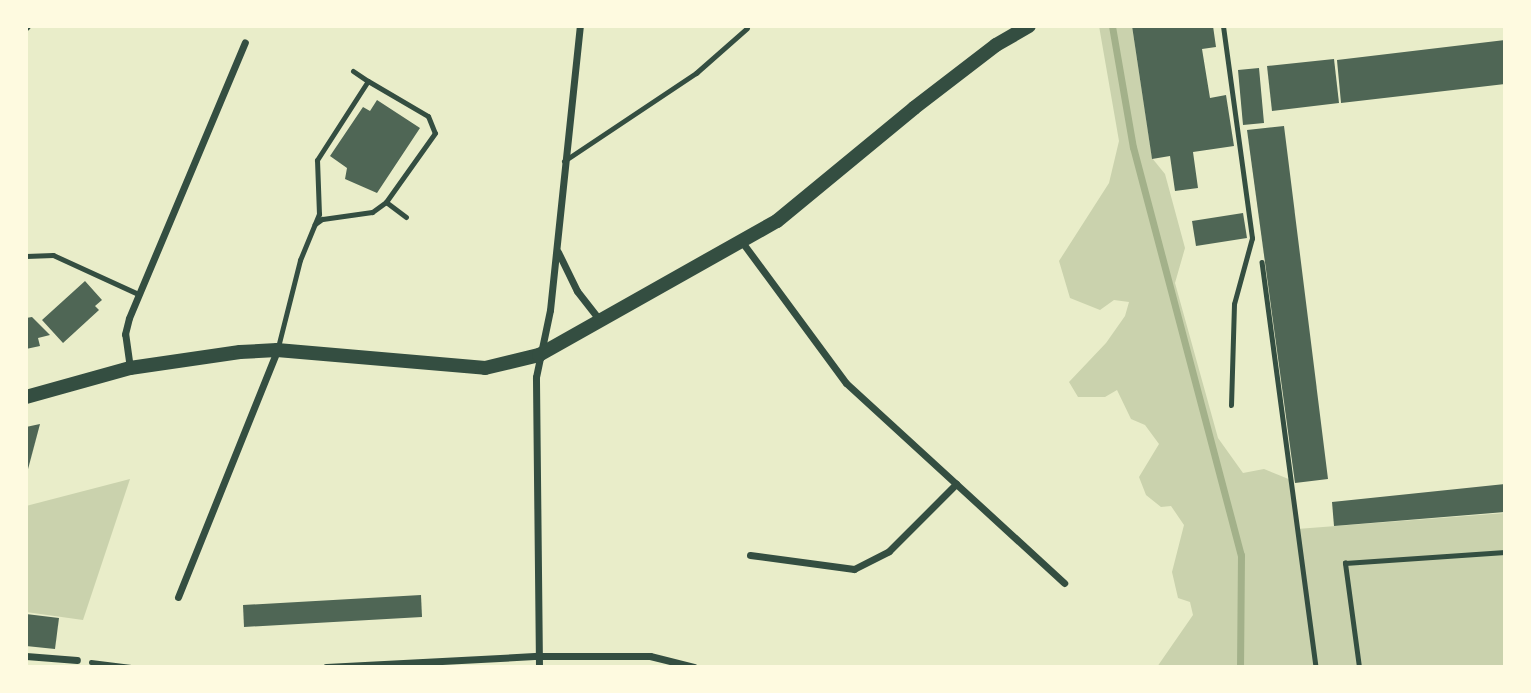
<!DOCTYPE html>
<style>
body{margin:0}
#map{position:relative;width:1531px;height:693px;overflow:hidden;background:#e9edc9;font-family:Montserrat,sans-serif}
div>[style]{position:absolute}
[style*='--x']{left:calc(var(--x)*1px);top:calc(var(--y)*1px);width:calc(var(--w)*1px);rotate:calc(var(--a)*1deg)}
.green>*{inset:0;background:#cad2ad}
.stream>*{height:7px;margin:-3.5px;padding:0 3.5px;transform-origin:3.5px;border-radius:3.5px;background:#a3b18a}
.building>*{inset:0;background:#4f6655}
.path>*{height:4.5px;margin:-2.25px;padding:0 2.25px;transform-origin:2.25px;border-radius:2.25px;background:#344e41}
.service>*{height:5px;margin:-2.5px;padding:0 2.5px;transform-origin:2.5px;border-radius:2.5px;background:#344e41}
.minor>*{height:7px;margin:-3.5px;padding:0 3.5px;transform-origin:3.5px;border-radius:3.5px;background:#344e41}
.secondary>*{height:14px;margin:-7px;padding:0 7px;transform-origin:7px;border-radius:7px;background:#344e41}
span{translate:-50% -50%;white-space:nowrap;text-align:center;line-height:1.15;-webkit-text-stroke:5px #fefae0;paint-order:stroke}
.frame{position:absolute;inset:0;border:28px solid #fefae0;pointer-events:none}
</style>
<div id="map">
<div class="green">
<div style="clip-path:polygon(1099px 26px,1132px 26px,1152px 158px,1165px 174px,1185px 248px,1175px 283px,1218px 438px,1243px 473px,1264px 469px,1291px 480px,1297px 529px,1505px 513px,1505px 667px,1157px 667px,1193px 615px,1190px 602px,1178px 598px,1172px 572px,1184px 525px,1171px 506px,1161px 507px,1146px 495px,1139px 477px,1159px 444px,1145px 425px,1131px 419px,1117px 390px,1105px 397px,1078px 397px,1069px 382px,1106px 343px,1125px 316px,1129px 302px,1114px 300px,1100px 310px,1070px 298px,1059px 261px,1109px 183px,1119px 141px)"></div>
<div style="clip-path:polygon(130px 479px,83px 620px,26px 612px,26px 506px)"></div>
</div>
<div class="stream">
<div style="--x:1112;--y:26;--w:123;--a:80.2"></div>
<div style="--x:1133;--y:147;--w:422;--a:75.2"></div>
<div style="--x:1241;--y:555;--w:112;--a:90.5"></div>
</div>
<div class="building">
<div style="clip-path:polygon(1132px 26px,1213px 26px,1216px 47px,1202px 49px,1210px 98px,1226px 95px,1234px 146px,1193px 152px,1198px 188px,1175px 191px,1170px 156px,1152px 159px)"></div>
<div style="clip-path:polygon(1505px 40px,1505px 84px,1341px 103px,1337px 60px)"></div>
<div style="clip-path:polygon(1334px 59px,1339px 103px,1272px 111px,1267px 66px)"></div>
<div style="clip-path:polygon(1259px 68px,1264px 123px,1243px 125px,1238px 70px)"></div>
<div style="clip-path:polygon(377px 100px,420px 128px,377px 193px,345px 179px,347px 168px,330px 156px,363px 107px,370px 111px)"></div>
<div style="clip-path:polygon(1284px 126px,1328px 479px,1295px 483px,1247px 130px)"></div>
<div style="clip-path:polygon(1243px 213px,1247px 238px,1196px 246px,1192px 221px)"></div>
<div style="clip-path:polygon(85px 281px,102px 300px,95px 306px,99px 310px,63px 343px,42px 320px)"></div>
<div style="clip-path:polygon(32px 317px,50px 335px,38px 338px,40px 346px,26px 349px,26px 318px)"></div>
<div style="clip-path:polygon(40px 424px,27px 473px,26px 472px,26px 427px)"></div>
<div style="clip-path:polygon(1505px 484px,1505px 512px,1334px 526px,1332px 502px)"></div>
<div style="clip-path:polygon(421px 595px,422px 617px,244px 627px,243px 605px)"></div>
<div style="clip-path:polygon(26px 614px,59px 618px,55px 649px,26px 646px)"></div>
</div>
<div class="path">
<div style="--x:1262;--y:262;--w:409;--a:82.4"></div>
<div style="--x:91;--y:662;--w:40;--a:7.1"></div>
<div style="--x:1359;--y:667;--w:105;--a:-97.7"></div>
<div style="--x:1345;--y:563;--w:160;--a:-3.9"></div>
</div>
<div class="service">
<div style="--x:1223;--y:26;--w:214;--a:82.2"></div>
<div style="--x:1252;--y:238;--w:68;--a:105.3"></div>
<div style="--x:1234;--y:304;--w:101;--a:91.7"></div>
<div style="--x:353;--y:71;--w:18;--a:34"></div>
<div style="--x:564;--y:161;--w:159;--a:-33.7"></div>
<div style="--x:696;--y:73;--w:68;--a:-41.4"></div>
<div style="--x:386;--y:202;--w:25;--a:37"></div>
<div style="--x:26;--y:256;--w:27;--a:-2"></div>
<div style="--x:53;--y:255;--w:94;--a:24.6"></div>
<div style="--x:278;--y:347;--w:90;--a:-75.8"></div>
<div style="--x:300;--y:260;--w:50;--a:-67.6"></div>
<div style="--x:319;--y:214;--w:54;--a:-92.1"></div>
<div style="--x:317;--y:160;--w:94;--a:-57.2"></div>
<div style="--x:368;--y:81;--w:69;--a:30.3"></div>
<div style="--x:428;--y:116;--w:18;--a:68"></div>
<div style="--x:435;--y:133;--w:85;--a:125.4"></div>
<div style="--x:386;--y:202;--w:17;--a:144"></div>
<div style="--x:372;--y:212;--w:50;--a:172"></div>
<div style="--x:322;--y:219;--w:9;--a:144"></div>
</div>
<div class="minor">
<div style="--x:26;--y:27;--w:1;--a:-45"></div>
<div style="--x:742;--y:242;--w:175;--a:53.6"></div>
<div style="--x:846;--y:383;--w:296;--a:42.5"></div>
<div style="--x:558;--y:252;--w:43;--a:64"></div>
<div style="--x:577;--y:291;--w:39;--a:52"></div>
<div style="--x:130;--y:368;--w:34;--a:-98"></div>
<div style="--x:125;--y:334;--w:16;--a:-76"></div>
<div style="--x:129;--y:318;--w:299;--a:-67.2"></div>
<div style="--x:750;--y:555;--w:105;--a:7.7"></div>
<div style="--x:854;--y:569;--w:39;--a:-27"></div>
<div style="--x:889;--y:551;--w:95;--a:-45"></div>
<div style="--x:178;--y:597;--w:265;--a:-68.1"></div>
<div style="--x:26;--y:656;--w:51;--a:4.5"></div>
<div style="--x:326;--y:667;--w:213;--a:-3"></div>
<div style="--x:539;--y:656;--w:111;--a:0"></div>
<div style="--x:650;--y:656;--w:45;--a:14"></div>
<div style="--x:539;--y:667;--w:290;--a:-90.6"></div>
<div style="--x:536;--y:377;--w:68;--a:-78.2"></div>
<div style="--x:550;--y:310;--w:286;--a:-84"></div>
</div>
<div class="secondary">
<div style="--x:26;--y:397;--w:108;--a:-15.6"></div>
<div style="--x:130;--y:368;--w:111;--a:-8.3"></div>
<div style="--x:240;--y:352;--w:37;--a:-3"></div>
<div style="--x:277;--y:350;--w:209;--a:4.9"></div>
<div style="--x:485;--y:368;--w:56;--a:-13.5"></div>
<div style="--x:539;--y:355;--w:273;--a:-29.4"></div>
<div style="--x:777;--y:221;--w:178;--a:-39.5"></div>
<div style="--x:914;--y:108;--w:103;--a:-37.5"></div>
<div style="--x:996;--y:45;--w:38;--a:-30"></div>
</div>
<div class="frame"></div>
</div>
